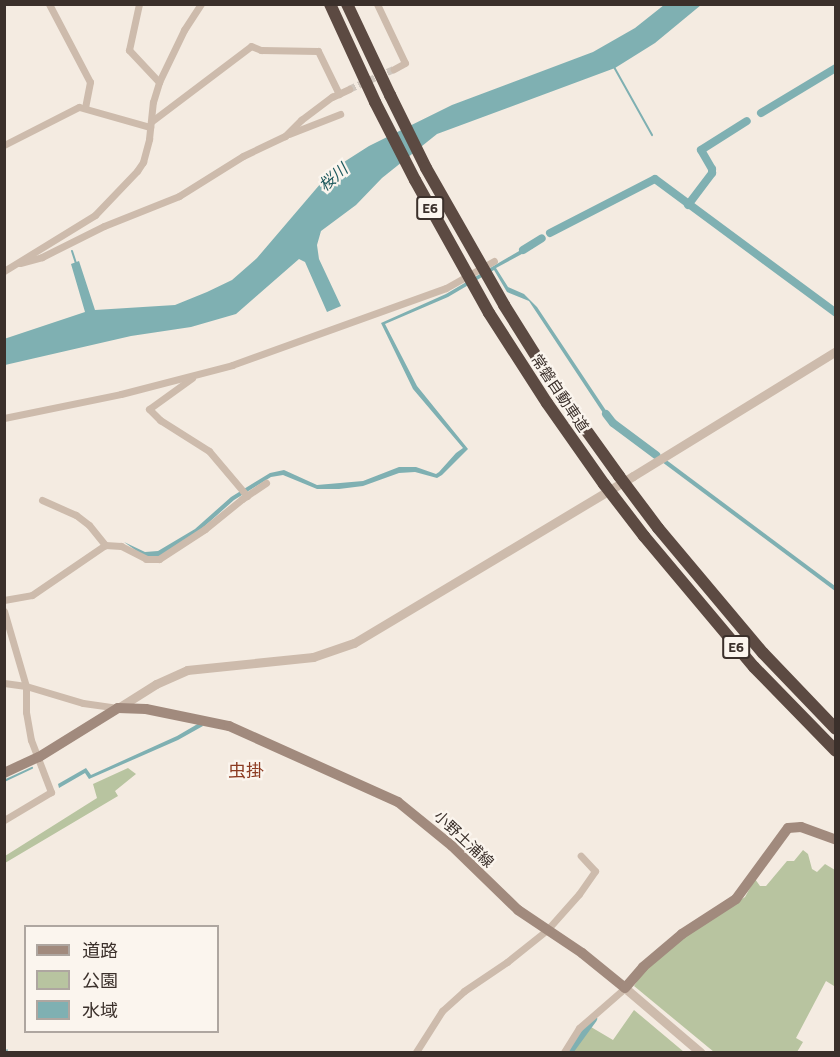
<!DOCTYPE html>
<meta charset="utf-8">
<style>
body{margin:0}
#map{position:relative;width:840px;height:1057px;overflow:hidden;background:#f4ebe1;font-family:"Titillium Web","Noto Sans JP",sans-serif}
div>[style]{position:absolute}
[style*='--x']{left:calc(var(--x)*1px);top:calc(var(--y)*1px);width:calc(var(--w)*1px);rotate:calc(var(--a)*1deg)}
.green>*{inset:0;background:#b8c4a0}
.water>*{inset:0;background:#7fb0b2}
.stream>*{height:2px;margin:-1px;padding:0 1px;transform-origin:1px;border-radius:1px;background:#7fb0b2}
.canal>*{height:8px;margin:-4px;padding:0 4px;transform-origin:4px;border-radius:4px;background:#7fb0b2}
.minor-tunnel>*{height:7px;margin-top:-3.5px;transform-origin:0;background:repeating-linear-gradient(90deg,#cfc6bd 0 7px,transparent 0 10.5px)}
.minor>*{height:7px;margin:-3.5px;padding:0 3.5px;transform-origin:3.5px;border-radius:3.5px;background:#cdbbac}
.tertiary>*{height:9px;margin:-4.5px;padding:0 4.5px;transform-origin:4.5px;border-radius:4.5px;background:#cdbbac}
.secondary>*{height:10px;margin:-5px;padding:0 5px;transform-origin:5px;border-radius:5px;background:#a18a7d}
.motorway>*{height:12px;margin:-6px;padding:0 6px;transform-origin:6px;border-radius:6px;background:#5c4a42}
.motorway-bridge>*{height:12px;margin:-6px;padding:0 6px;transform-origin:6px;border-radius:6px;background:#5c4a42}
span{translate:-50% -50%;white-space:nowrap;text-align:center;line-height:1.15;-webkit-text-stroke:4.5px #fbf5ee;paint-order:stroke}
.shield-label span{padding:2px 4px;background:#fbf5ee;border:2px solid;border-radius:4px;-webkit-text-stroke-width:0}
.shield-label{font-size:14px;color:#3b302b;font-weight:700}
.street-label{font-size:15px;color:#3b302b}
.water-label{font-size:16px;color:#1f5a5e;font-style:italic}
.quarter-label{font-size:18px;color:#8c3b22}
.frame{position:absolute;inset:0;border:6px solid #3b302b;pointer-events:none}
.legend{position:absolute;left:24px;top:925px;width:195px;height:108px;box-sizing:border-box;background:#fbf5ee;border:2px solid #aea6a0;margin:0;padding:8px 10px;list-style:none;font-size:18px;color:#3b302b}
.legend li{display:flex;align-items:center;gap:12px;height:30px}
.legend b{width:30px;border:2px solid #aea6a0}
</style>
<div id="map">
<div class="green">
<div style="clip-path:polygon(128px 768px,136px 774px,115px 791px,118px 796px,5px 863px,5px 856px,97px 798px,93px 784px)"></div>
<div style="clip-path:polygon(803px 850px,808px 854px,812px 869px,817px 872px,825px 864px,835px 870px,835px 983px,834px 986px,826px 981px,796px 1038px,803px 1042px,797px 1052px,714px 1052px,634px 986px,645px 969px,678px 941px,745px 897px,755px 879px,760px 886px,766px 886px,787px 861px,794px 861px)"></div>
<div style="clip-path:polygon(634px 1010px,684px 1052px,573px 1052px,591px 1027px,613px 1040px)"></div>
</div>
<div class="water">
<div style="clip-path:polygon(664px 5px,701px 5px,655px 43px,615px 68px,437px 134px,382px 178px,356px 205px,321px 231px,317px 245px,319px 259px,341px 306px,327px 312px,305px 262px,299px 259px,236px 314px,191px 327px,131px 336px,5px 365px,4px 339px,85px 312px,71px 264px,79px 261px,95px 310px,175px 305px,207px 292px,232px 280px,257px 258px,333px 169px,369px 146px,452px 105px,593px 52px,635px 28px)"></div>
<div style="clip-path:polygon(531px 244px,533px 248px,496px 268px,508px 287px,524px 294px,537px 307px,613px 421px,611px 425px,529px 301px,507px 292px,494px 270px,448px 297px,385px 324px,417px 386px,468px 449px,442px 475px,437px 478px,415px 472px,399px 473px,363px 486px,339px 489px,317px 489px,283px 475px,271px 477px,234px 500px,197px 533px,160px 556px,145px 557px,124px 542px,145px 552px,158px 551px,195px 529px,231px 497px,270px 473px,284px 470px,317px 485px,363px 481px,399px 467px,416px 467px,436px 474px,439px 472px,456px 453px,463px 448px,413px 389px,381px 323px,446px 294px)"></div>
<div style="clip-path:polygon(657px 453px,835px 586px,835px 591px,654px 456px)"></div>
<div style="clip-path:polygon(201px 722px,203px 726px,178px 740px,89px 779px,85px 773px,59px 788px,58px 784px,86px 768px,91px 775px,177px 736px)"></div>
</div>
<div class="stream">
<div style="--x:614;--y:67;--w:78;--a:60.8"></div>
<div style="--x:72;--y:251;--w:13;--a:72"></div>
<div style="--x:4;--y:781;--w:31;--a:-25"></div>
<div style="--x:6;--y:1052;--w:2;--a:-63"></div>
</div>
<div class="canal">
<div style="--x:761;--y:113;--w:87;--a:-31"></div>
<div style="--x:688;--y:205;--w:40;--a:-53"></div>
<div style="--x:712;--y:173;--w:4;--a:-90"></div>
<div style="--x:712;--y:169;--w:22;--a:-120"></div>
<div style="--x:701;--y:150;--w:54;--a:-32.2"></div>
<div style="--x:550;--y:233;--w:118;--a:-27.2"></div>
<div style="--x:655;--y:179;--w:225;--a:36.5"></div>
<div style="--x:523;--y:250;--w:22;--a:-32"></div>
<div style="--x:606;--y:414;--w:11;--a:52"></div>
<div style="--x:613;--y:423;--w:54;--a:36.7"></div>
<div style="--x:569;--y:1052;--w:41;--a:-54"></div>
</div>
<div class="minor-tunnel">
<div style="--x:349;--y:89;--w:49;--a:-24"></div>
</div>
<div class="minor">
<div style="--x:49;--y:4;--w:88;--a:62.3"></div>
<div style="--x:90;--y:82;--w:26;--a:101"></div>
<div style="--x:139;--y:4;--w:47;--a:102.3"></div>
<div style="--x:129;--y:50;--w:44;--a:46.8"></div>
<div style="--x:377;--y:4;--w:65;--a:64.6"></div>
<div style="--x:405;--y:63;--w:13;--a:151"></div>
<div style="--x:152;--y:121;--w:124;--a:-37.1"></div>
<div style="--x:251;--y:46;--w:11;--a:22"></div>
<div style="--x:261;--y:50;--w:57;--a:1"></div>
<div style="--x:318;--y:51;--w:48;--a:64"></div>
<div style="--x:289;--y:134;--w:55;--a:-21.4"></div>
<div style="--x:4;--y:145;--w:84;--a:-26.9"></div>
<div style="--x:79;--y:107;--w:74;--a:15.7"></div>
<div style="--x:20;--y:263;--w:23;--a:-15"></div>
<div style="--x:42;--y:257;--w:69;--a:-26.6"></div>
<div style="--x:104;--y:226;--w:81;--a:-21.8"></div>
<div style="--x:179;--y:196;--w:75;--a:-32"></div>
<div style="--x:243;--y:156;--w:47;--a:-25.5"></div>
<div style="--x:285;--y:136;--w:23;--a:-45"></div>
<div style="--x:301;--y:120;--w:39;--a:-37"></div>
<div style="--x:332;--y:97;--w:19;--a:-25"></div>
<div style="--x:4;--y:271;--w:107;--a:-31.6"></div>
<div style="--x:95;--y:215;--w:61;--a:-46.3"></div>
<div style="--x:137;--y:171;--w:11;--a:-56"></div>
<div style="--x:143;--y:162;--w:24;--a:-75"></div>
<div style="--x:149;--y:139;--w:37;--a:-84"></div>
<div style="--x:153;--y:102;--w:21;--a:-73"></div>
<div style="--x:159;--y:82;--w:58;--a:-64.3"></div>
<div style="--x:184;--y:30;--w:31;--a:-57"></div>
<div style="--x:192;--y:378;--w:53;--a:144.2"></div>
<div style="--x:149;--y:409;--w:16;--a:45"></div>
<div style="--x:160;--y:420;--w:58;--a:32.3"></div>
<div style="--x:209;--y:451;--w:59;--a:49.8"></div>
<div style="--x:4;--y:418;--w:119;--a:-11.6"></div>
<div style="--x:121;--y:394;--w:115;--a:-14.6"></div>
<div style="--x:232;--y:365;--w:227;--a:-19.8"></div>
<div style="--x:446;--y:288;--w:55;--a:-29.4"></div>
<div style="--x:42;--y:500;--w:37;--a:24"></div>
<div style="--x:76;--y:515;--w:16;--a:38"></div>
<div style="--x:89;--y:525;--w:26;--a:51"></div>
<div style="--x:4;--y:600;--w:28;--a:-10"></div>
<div style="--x:32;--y:595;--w:88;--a:-34.4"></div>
<div style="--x:105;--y:545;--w:16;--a:4"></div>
<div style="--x:121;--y:546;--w:28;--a:27"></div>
<div style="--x:146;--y:559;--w:13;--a:0"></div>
<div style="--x:159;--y:559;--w:55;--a:-33.1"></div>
<div style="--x:205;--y:529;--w:48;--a:-39"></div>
<div style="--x:242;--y:499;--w:29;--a:-34"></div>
<div style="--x:4;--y:611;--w:78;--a:73.7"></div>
<div style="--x:26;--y:686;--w:26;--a:90"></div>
<div style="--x:26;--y:712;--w:28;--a:80"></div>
<div style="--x:31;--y:740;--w:56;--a:69"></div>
<div style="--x:51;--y:792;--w:55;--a:149.2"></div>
<div style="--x:4;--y:683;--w:22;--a:8"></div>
<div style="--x:26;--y:686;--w:59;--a:16.6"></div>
<div style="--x:83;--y:703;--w:35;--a:8"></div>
<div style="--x:416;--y:1052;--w:49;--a:-57.6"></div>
<div style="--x:442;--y:1011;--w:30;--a:-42"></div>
<div style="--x:464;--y:991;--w:52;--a:-34"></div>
<div style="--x:507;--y:962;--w:51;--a:-38.7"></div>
<div style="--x:547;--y:930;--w:48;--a:-48.4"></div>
<div style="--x:579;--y:894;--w:28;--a:-55"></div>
<div style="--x:595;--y:871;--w:21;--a:-133"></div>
<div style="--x:564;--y:1052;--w:28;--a:-58"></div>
<div style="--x:579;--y:1028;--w:61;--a:-41"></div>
</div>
<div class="tertiary">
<div style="--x:118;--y:708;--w:45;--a:-32.3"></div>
<div style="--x:156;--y:684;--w:34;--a:-24"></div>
<div style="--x:187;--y:670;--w:127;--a:-5.9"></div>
<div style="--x:313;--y:657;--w:43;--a:-18.9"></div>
<div style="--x:354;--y:643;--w:325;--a:-30.9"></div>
<div style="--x:633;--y:476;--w:238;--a:-31.6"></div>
<div style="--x:625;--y:988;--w:99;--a:40.5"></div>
</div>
<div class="secondary">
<div style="--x:4;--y:773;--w:38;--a:-25"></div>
<div style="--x:39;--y:757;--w:93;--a:-31.8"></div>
<div style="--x:118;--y:708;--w:28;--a:2"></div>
<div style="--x:146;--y:709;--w:85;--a:11.6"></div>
<div style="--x:229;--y:726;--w:185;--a:24.2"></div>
<div style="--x:398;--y:802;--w:70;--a:39.2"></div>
<div style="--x:452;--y:846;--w:92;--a:44.1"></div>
<div style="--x:518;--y:910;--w:77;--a:33.9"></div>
<div style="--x:582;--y:953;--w:55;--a:39.1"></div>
<div style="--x:625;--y:988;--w:28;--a:-49"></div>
<div style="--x:643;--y:967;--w:51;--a:-40.2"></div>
<div style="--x:682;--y:934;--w:64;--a:-32.9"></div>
<div style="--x:736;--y:899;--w:88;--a:-53.8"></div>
<div style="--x:788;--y:828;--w:13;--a:-4"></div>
<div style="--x:801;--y:827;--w:37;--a:20"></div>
</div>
<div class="motorway">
<div style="--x:330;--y:4;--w:108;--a:65.3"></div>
<div style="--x:347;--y:4;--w:101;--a:64.7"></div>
<div style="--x:504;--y:305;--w:102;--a:57.9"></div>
<div style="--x:558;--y:391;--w:105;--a:54.3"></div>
<div style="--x:489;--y:313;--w:107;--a:57.2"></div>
<div style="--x:547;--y:403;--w:99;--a:54.9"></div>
<div style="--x:658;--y:528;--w:163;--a:50"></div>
<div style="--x:763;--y:653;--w:105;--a:46.2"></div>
<div style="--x:644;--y:536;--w:171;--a:50"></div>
<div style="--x:754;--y:667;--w:117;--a:45.7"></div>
</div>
<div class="motorway-bridge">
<div style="--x:390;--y:95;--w:81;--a:63.7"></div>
<div style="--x:426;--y:168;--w:158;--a:60.3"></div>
<div style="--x:375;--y:102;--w:88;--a:62.9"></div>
<div style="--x:415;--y:180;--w:152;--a:60.9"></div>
<div style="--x:619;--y:476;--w:65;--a:53.1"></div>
<div style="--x:604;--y:484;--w:66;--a:52.4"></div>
</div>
<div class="shield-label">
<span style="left:430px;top:208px">E6</span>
<span style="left:736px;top:647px">E6</span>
</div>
<div class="street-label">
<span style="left:560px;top:393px;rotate:56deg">常磐自動車道</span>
<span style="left:464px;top:839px;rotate:43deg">小野土浦線</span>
</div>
<div class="water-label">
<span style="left:333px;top:177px;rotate:-41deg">桜川</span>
</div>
<div class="quarter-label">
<span style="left:246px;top:771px">虫掛</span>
</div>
<div class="frame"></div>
<ul class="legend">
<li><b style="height:8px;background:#a18a7d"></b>道路</li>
<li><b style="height:16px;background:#b8c4a0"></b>公園</li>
<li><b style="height:16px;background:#7fb0b2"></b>水域</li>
</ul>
</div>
